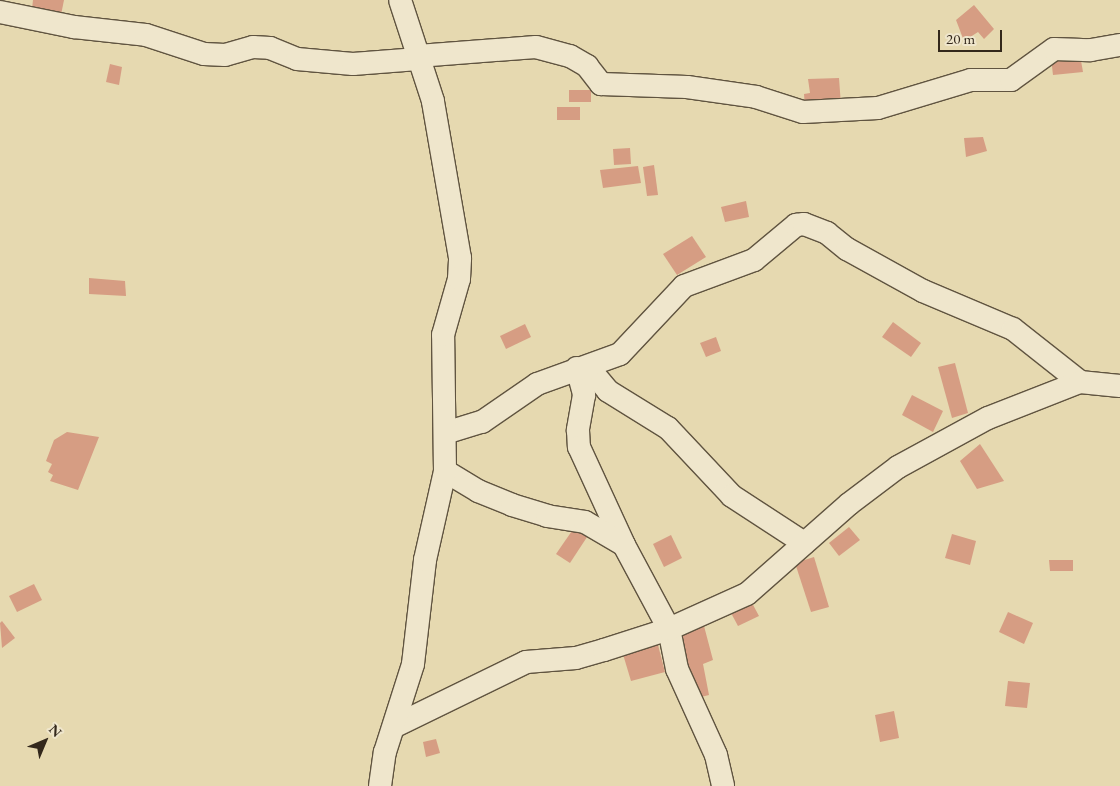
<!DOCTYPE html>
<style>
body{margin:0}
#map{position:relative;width:1120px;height:786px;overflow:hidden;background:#e6d9b0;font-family:"EB Garamond",serif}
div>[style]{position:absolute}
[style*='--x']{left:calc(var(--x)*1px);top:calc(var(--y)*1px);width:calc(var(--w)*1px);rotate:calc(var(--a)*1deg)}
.building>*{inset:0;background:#d69d83}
.roads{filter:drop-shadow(1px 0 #605440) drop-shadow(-1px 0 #605440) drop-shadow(0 1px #605440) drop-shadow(0 -1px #605440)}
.street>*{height:22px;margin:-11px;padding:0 11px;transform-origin:11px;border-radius:11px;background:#efe6cc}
span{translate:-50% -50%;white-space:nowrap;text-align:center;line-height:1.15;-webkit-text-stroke:4px #efe6cc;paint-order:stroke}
.north{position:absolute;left:20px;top:716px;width:50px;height:50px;-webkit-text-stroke:4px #efe6cc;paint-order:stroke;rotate:45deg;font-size:14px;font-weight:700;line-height:20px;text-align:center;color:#33281b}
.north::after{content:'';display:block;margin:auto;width:18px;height:22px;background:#33281b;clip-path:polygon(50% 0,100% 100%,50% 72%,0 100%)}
.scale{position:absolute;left:938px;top:30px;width:64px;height:22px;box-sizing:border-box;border:2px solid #33281b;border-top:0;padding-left:6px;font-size:15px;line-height:18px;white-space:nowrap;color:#33281b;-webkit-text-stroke:4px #efe6cc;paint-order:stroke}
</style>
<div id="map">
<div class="building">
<div style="clip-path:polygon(33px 0,64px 0,61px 15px,32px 9px)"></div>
<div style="clip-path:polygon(974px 5px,994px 29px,984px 39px,978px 32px,964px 41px,956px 20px)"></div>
<div style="clip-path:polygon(1080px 55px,1083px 72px,1053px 75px,1051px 58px)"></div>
<div style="clip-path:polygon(110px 64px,122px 67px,119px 85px,106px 82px)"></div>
<div style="clip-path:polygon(839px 78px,841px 105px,805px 108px,804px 94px,810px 93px,808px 79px)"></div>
<div style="clip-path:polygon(569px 90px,591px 90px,591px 102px,569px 102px)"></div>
<div style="clip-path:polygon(557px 107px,580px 107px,580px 120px,557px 120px)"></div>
<div style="clip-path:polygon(983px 137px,987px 151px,966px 157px,964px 138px)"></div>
<div style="clip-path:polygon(630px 148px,631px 164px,614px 165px,613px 149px)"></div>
<div style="clip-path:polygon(654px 165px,658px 195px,647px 196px,643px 167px)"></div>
<div style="clip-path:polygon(638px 166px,641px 183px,603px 188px,600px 170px)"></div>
<div style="clip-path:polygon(746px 201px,749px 217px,725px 222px,721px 207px)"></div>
<div style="clip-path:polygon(692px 236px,706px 257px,677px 275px,663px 254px)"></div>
<div style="clip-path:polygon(89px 278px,125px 281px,126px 296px,89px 294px)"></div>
<div style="clip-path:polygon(893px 322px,921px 343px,911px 357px,882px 337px)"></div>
<div style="clip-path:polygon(525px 324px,531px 337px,506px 349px,500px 336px)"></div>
<div style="clip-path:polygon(716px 337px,721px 351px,706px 357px,700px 343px)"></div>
<div style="clip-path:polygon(955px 363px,968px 413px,952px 418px,938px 367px)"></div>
<div style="clip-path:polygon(912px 395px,943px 411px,933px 432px,902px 415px)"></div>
<div style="clip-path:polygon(67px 432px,99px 437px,78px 490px,50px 481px,53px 475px,48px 472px,52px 464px,46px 461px,54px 440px)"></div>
<div style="clip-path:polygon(980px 444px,1004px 481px,977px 489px,960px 461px)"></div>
<div style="clip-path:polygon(576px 525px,589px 534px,570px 563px,556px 554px)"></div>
<div style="clip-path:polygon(849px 527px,860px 540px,839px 556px,829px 543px)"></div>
<div style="clip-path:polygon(952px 534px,976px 541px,970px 565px,945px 558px)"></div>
<div style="clip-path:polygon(671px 535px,682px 558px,664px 567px,653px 544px)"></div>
<div style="clip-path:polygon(814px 557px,829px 607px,811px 612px,795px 563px)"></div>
<div style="clip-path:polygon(1049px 560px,1073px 560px,1073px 571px,1050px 571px)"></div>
<div style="clip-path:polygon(34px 584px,42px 600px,17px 612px,9px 596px)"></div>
<div style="clip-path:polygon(752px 603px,759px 616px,738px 626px,731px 613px)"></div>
<div style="clip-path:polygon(1008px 612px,1033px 623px,1024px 644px,999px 632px)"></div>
<div style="clip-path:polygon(2px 621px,15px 638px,2px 648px,0 623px)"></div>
<div style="clip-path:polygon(704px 626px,713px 660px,703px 664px,709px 695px,693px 699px,677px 634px)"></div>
<div style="clip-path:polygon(657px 641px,665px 672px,631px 681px,622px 651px)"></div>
<div style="clip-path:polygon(1008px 681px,1030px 683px,1027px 708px,1005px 706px)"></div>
<div style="clip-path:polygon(894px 711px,899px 738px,880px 742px,875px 715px)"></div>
<div style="clip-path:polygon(436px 739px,440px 753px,426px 757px,423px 742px)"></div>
</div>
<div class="roads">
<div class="street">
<div style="--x:0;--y:12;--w:76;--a:11.5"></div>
<div style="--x:74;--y:27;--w:72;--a:6.3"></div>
<div style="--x:146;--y:35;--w:61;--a:18.1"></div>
<div style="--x:204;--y:54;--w:21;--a:3"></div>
<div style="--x:225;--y:55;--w:29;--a:-16"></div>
<div style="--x:253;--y:47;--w:17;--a:3"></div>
<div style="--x:270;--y:48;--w:29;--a:22"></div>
<div style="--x:297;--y:59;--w:56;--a:5.1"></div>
<div style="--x:353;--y:64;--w:65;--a:-4.4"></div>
<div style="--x:418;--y:56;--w:118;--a:-4.4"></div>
<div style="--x:536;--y:47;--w:35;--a:15"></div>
<div style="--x:570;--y:56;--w:20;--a:30"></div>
<div style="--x:587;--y:66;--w:23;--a:52"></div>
<div style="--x:601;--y:84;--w:86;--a:2"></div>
<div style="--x:687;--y:87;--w:70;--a:8.2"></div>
<div style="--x:756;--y:97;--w:49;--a:17.7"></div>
<div style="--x:803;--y:112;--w:75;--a:-3.1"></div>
<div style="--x:878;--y:108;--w:97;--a:-16.8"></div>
<div style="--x:971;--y:80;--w:40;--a:0"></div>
<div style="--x:1011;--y:80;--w:53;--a:-35.8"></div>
<div style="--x:1054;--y:49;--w:37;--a:2"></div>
<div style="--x:1091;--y:50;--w:29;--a:-10"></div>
<div style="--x:588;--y:367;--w:31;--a:50"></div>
<div style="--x:608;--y:391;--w:70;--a:31.7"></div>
<div style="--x:668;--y:428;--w:93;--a:46.7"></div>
<div style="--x:732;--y:496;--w:86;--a:33.1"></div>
<div style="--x:577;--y:368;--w:28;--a:75"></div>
<div style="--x:584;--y:395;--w:36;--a:100"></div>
<div style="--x:578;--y:430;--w:17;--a:87"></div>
<div style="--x:579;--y:447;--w:108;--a:65.3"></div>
<div style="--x:624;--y:545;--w:95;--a:61.8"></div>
<div style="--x:669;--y:629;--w:41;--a:78.7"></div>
<div style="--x:677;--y:669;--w:94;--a:65.6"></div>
<div style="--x:716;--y:755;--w:32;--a:77"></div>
<div style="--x:445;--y:433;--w:39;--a:-17"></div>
<div style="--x:482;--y:422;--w:67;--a:-34.6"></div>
<div style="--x:537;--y:384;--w:88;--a:-19.9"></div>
<div style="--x:620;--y:354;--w:93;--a:-46.7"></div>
<div style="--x:684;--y:286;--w:75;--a:-20.4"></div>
<div style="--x:754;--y:260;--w:55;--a:-39.8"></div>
<div style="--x:796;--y:225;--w:8;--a:-7"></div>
<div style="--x:804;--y:224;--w:25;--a:21"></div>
<div style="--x:827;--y:233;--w:26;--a:39"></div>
<div style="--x:847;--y:249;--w:87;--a:28.9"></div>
<div style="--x:923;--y:291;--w:98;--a:22.9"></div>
<div style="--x:1013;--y:329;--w:85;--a:38.3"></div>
<div style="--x:445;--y:471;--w:39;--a:31"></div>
<div style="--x:478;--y:491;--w:37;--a:22"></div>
<div style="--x:512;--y:505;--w:37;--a:17"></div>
<div style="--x:547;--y:516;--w:38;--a:9"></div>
<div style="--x:585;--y:522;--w:45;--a:30.5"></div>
<div style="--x:395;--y:726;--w:146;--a:-26"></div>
<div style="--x:526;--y:662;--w:50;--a:-4.6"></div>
<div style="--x:576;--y:658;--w:29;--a:-16"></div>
<div style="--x:604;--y:650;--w:68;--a:-17.9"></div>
<div style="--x:669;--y:629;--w:85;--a:-24.2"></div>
<div style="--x:747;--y:594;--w:136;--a:-41.4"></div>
<div style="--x:849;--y:504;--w:61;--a:-37.1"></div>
<div style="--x:898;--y:467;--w:102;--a:-28.6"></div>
<div style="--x:988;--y:418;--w:99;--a:-21.4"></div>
<div style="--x:1080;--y:382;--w:40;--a:5.7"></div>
<div style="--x:380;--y:786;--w:34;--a:-82"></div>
<div style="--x:385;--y:752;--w:92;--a:-72.3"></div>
<div style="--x:413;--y:664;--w:105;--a:-83.4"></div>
<div style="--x:425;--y:560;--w:91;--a:-77.3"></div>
<div style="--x:445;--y:471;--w:136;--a:-90.8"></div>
<div style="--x:443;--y:335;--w:58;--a:-74.1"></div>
<div style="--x:459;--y:279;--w:21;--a:-87"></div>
<div style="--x:460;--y:258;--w:159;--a:-99.8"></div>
<div style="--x:433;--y:101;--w:106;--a:-108.1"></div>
</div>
</div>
<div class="north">N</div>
<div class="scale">20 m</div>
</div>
